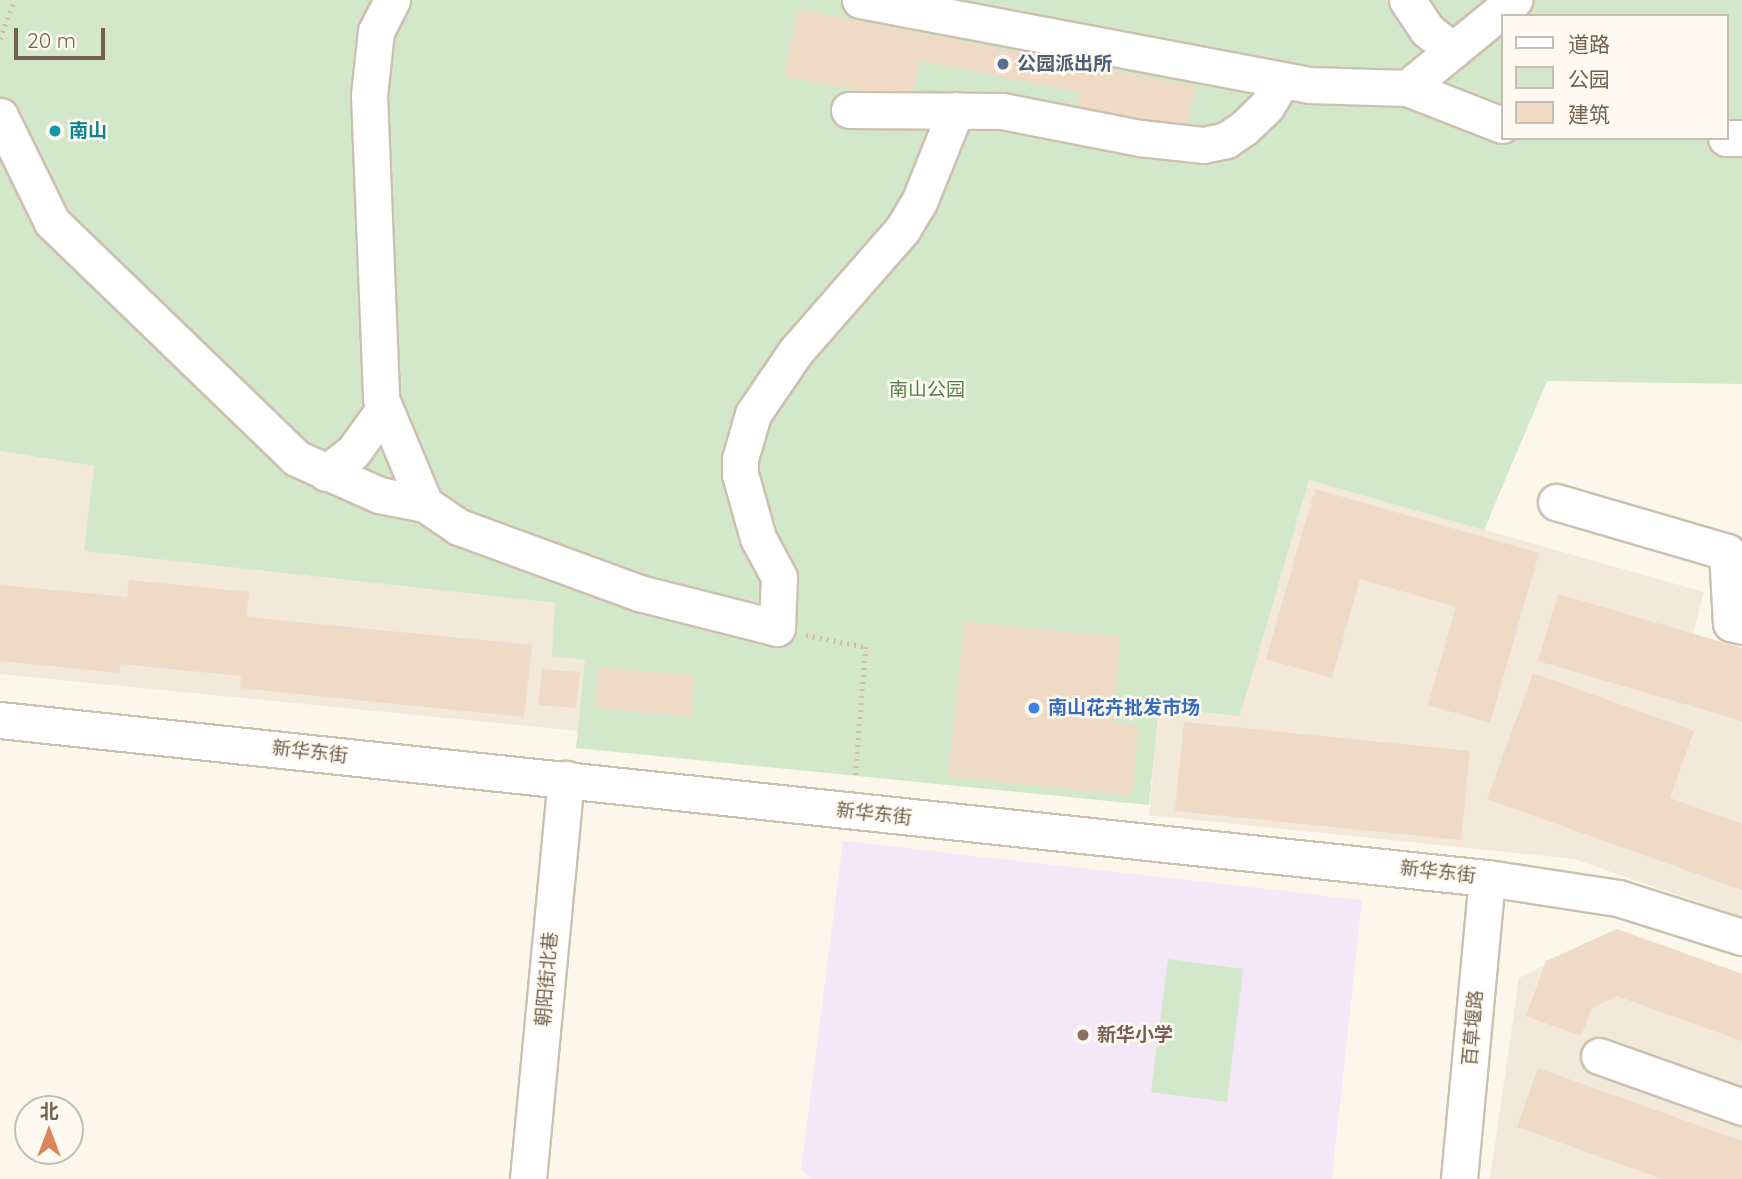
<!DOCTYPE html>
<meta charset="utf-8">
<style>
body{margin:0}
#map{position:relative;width:1742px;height:1179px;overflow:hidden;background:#fbf7eb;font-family:Quicksand,"Noto Sans SC",sans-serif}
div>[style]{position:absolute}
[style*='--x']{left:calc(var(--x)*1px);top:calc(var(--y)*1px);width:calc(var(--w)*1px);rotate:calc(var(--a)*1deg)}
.residential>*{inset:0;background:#f2e9da}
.education>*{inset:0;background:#f3e7f8}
.green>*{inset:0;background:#d3e8ca}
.building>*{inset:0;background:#eedac5}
.path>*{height:4.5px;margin-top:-2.25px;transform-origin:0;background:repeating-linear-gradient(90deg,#d4bda7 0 2px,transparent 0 7px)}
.roads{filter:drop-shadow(2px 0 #cdc0b1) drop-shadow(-2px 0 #cdc0b1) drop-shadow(0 2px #cdc0b1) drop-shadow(0 -2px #cdc0b1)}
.minor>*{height:35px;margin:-17.5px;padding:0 17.5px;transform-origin:17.5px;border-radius:17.5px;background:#fff}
.dots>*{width:19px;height:19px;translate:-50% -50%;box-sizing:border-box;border:4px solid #fefaf1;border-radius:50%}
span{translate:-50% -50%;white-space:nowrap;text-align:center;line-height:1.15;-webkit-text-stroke:5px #fefaf1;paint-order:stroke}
.service-label{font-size:19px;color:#4e5e75;font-weight:700}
.left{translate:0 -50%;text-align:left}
.culture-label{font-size:19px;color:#0d838f;font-weight:700}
.park-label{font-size:19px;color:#557e4c}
.shop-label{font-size:19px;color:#366cbe;font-weight:700}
.street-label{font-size:19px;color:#746150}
.education-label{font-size:19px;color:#785e54;font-weight:700}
.legend{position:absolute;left:1501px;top:14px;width:228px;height:126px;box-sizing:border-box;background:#fefaf1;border:2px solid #c7bdb1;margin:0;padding:9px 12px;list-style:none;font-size:21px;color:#746150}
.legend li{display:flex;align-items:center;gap:14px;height:35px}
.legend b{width:35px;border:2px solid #c7bdb1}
.north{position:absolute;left:14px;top:1095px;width:70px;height:70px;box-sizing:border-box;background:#fefaf1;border:2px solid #c7bdb1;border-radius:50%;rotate:0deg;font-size:19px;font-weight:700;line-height:28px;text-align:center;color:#746150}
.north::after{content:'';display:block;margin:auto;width:24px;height:32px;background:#da855b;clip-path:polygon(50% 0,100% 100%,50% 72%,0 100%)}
.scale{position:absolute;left:14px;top:28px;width:91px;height:32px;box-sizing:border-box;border:4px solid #746150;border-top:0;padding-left:9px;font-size:21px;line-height:24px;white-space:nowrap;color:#746150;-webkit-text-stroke:5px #fefaf1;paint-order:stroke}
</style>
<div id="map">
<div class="residential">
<div style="clip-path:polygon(0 451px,94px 466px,85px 551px,555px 603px,586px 659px,578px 731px,0 674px)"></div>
<div style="clip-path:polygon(1309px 480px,1704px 592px,1693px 634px,1742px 648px,1742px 917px,1574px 859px,1149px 815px,1159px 708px,1240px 715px)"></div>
<div style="clip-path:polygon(1617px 929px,1742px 974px,1742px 1179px,1490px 1179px,1519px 978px)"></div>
</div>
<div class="education">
<div style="clip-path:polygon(843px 841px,1362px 900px,1332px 1179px,812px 1179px,801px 1170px)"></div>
</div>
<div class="green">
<div style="clip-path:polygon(evenodd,0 0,1742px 0,1742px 384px,1547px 381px,1484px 530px,1309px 480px,1240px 716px,1159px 708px,1149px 805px,576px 748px,585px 660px,552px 656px,555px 603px,84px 551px,94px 466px,0 451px,0 0,1502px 16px,1726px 16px,1726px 138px,1502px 138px,1502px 16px)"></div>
<div style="clip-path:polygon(1168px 959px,1243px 969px,1227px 1102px,1151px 1092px)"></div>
</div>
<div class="building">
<div style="clip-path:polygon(798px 9px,1195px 87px,1187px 127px,1078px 106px,1081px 93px,920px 61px,912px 101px,784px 76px)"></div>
<div style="clip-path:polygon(1315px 489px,1539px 553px,1490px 723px,1428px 705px,1456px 607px,1360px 579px,1332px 678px,1266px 659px)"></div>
<div style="clip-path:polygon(129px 580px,249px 592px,246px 617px,532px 645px,524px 717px,240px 688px,241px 676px,120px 664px,120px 673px,0 661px,0 585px,127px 597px)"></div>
<div style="clip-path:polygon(1558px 594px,1742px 648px,1742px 721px,1538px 661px)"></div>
<div style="clip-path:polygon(964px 621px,1121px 637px,1112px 722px,1139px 725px,1132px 796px,948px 777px)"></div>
<div style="clip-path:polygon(599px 667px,694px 676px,691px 717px,595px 708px)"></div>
<div style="clip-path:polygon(542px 669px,580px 672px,576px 708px,538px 705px)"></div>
<div style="clip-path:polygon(1533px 673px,1694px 731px,1670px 798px,1742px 824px,1742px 890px,1487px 799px)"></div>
<div style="clip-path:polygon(1184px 722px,1470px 751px,1461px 840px,1175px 811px)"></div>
<div style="clip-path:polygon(1617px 929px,1742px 974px,1742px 1041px,1617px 996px,1592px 1008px,1581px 1036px,1526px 1016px,1546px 961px)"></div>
<div style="clip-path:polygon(1538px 1068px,1742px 1141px,1742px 1179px,1662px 1179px,1517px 1127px)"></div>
</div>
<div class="path">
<div style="--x:0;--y:39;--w:41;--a:-70.3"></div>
<div style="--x:806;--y:635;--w:61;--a:11.3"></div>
<div style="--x:866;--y:647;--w:133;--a:94.7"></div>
</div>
<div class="roads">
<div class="minor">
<div style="--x:392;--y:0;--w:35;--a:117"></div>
<div style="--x:376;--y:31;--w:64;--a:96.2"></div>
<div style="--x:369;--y:95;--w:304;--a:87.7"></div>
<div style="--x:381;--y:399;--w:114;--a:67.3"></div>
<div style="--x:425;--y:504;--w:41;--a:34.1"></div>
<div style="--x:459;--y:527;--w:192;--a:20.1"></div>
<div style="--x:639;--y:593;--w:142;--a:14.2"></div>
<div style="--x:777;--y:628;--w:51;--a:-87.8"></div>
<div style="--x:779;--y:577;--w:44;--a:-118.3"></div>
<div style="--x:758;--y:538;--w:66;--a:-105.7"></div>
<div style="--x:740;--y:474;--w:15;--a:-90"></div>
<div style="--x:740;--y:459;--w:47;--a:-73.9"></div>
<div style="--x:753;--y:414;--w:76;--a:-55.7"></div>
<div style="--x:796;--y:351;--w:161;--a:-48.8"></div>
<div style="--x:902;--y:230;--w:33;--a:-59"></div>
<div style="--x:919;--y:202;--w:99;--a:-68.1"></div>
<div style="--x:860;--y:0;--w:457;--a:10.7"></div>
<div style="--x:1309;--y:85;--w:98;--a:1.8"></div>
<div style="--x:1407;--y:88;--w:102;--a:21.3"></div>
<div style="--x:1407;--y:0;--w:36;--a:56"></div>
<div style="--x:1427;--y:30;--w:33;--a:38"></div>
<div style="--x:1407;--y:88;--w:139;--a:-39.4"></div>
<div style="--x:849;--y:110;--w:153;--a:0.4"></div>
<div style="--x:1002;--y:111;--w:141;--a:11.1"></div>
<div style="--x:1140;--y:138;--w:63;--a:6.3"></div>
<div style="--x:1203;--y:145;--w:24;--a:-12"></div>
<div style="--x:1226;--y:140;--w:23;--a:-34"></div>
<div style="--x:1245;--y:127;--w:29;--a:-44"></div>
<div style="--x:1266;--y:107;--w:31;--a:-59"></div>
<div style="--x:0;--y:116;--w:118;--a:63.9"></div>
<div style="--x:52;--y:222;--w:339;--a:44"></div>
<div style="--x:296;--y:458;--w:91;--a:24"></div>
<div style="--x:379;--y:495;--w:47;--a:11.1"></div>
<div style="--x:1726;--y:138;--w:16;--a:0"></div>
<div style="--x:326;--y:473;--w:34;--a:-38"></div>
<div style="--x:353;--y:452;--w:53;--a:-54.2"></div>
<div style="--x:1556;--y:502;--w:178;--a:16.3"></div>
<div style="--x:1727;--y:552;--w:71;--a:86.8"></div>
<div style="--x:1731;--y:623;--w:11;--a:15"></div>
<div style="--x:0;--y:720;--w:1495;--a:6.07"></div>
<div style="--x:1487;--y:878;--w:133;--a:8.7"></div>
<div style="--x:1618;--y:898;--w:130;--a:17.5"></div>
<div style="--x:1599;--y:1056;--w:152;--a:19.6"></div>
<div style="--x:528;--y:1179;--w:402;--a:-84.6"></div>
<div style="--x:1459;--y:1179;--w:302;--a:-84.7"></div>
</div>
</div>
<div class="dots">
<div style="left:1003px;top:64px;background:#5c6f8a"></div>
<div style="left:55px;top:131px;background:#0f9aa8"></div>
<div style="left:1034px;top:708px;background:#3f7fe0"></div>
<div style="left:1083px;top:1035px;background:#8d6e63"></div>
</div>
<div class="service-label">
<span class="left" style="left:1017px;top:64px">公园派出所</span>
</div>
<div class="culture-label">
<span class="left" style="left:69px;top:131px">南山</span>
</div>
<div class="park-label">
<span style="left:927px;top:390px">南山公园</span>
</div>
<div class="shop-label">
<span class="left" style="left:1048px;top:708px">南山花卉批发市场</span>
</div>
<div class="street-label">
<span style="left:310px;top:752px;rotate:6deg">新华东街</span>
<span style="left:874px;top:814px;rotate:6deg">新华东街</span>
<span style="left:1438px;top:872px;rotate:6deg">新华东街</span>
<span style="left:547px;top:979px;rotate:-85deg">朝阳街北巷</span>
<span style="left:1473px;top:1028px;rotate:-85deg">百草堰路</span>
</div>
<div class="education-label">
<span class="left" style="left:1097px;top:1035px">新华小学</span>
</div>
<ul class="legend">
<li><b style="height:9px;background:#fff"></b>道路</li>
<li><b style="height:19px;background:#d3e8ca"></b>公园</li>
<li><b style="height:19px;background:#eedac5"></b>建筑</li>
</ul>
<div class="north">北</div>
<div class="scale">20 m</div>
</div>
